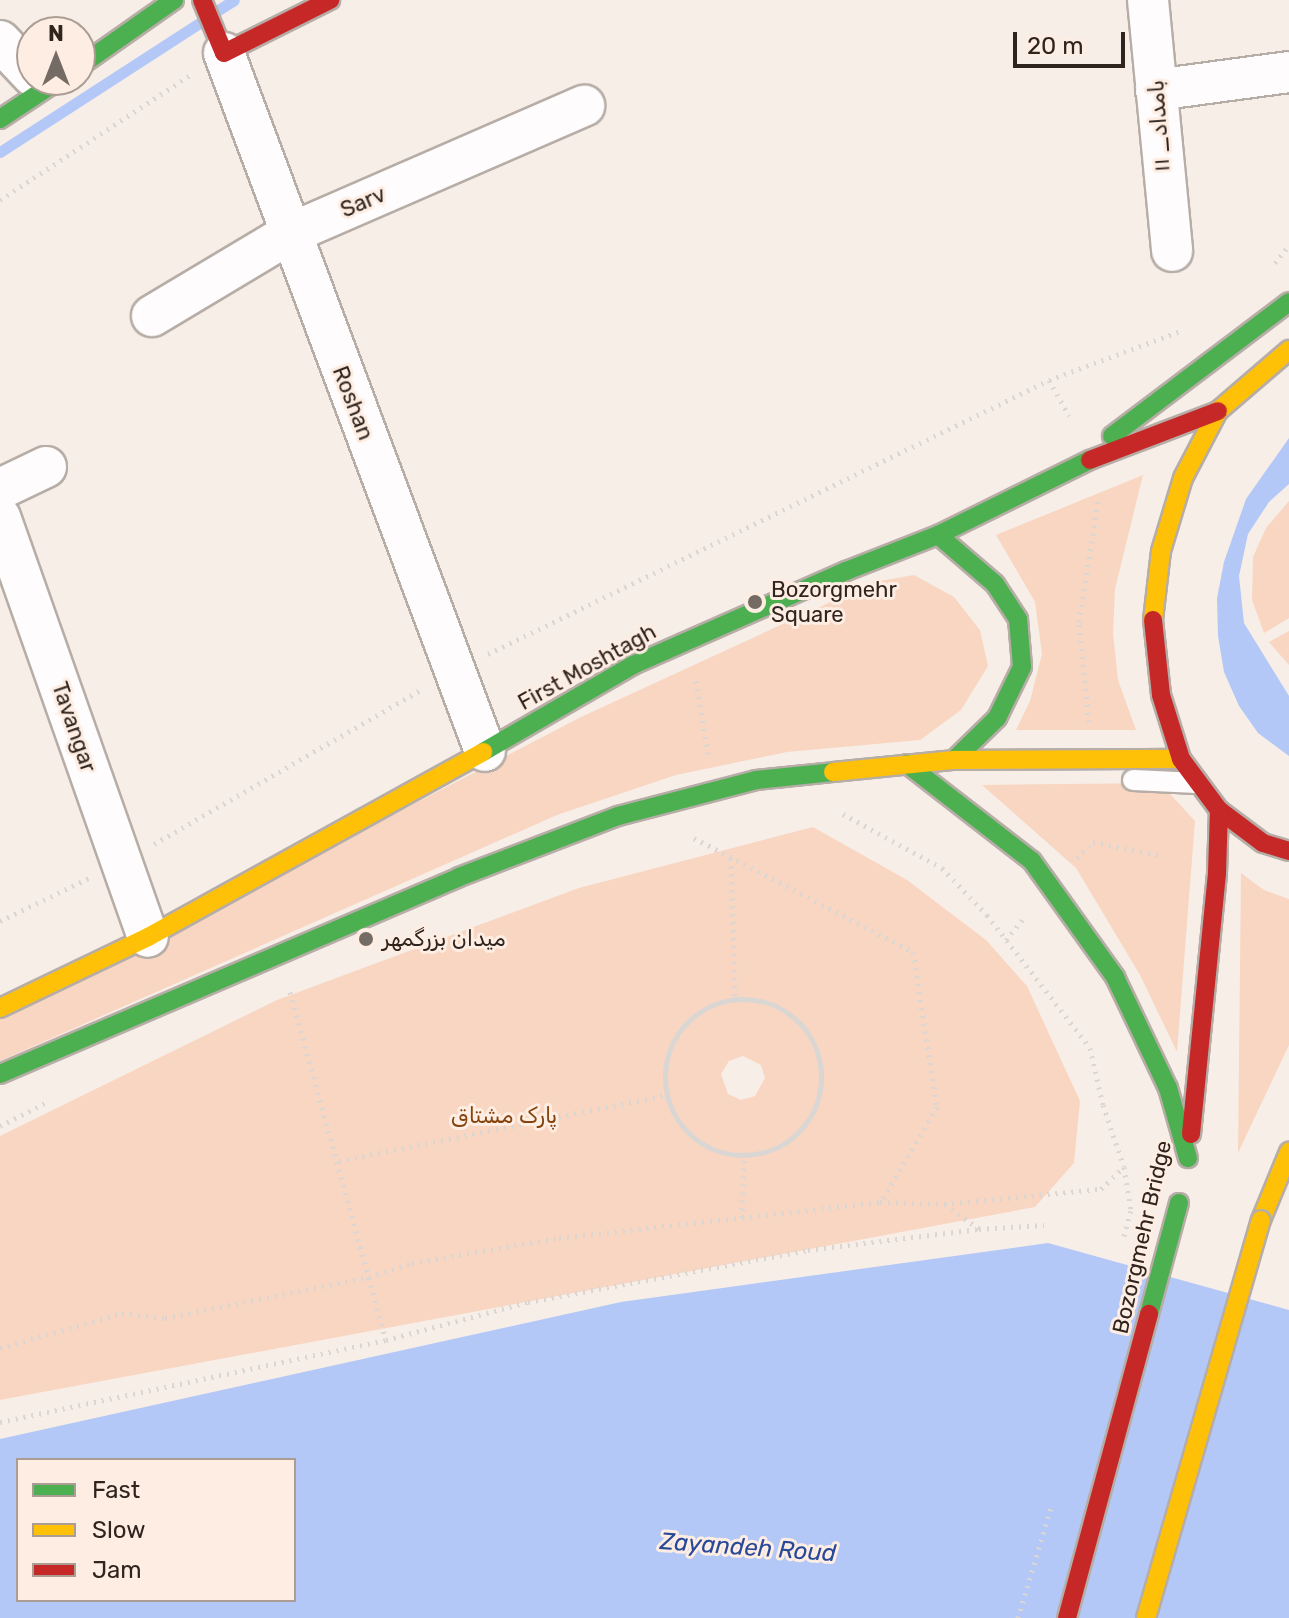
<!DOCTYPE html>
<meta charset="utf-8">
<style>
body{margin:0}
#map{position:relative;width:1289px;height:1618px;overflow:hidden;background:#f8eee8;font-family:Rubik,Cairo,sans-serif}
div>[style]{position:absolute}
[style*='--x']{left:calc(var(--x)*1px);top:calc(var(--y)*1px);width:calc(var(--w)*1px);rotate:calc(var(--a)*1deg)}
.green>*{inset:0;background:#f8d6c2}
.water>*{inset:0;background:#b3c8f7}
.stream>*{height:11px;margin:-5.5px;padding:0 5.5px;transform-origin:5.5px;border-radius:5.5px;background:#b3c8f7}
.path>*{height:5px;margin-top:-2.5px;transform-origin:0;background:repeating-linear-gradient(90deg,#d9d6d4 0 2px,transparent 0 8px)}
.path>.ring{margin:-2.5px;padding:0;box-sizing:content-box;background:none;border:5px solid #d9d6d4;border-radius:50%}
.roads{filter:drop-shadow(2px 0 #b7ada7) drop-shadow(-2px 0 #b7ada7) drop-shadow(0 2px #b7ada7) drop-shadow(0 -2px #b7ada7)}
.lane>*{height:20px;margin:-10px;padding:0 10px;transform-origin:10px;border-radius:10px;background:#fefcfc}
.street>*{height:40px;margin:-20px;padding:0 20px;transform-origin:20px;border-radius:20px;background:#fefcfc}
.fast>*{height:18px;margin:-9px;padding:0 9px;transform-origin:9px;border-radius:9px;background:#4caf50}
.slow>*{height:18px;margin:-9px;padding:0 9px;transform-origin:9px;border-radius:9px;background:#ffc107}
.jam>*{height:18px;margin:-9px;padding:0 9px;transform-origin:9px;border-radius:9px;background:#c62828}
.path-bridge>*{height:5px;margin-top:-2.5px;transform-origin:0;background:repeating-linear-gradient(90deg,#d9d6d4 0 2px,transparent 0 8px)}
.bridges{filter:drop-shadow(2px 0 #b7ada7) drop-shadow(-2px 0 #b7ada7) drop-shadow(0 2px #b7ada7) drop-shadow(0 -2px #b7ada7)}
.fast-bridge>*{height:18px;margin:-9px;padding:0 9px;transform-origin:9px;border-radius:9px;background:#4caf50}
.slow-bridge>*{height:18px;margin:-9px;padding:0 9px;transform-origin:9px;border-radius:9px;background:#ffc107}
.jam-bridge>*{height:18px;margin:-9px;padding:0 9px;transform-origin:9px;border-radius:9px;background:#c62828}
.dots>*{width:22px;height:22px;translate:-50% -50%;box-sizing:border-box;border:4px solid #feede2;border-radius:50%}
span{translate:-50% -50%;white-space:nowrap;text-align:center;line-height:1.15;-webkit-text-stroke:6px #feede2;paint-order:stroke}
.street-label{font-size:22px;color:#2f241e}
.poi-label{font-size:22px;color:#2f241e}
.left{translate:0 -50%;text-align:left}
.park-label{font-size:22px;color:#85440d}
.water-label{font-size:24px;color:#284999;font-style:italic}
.legend{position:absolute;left:16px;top:1458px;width:280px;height:144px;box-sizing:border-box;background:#feede2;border:2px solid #ab9d94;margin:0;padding:10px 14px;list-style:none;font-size:24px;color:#2f241e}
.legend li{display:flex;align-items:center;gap:16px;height:40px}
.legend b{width:40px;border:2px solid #ab9d94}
.north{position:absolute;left:16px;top:16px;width:80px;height:80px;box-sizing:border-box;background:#feede2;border:2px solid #ab9d94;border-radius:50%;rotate:0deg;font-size:22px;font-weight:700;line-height:32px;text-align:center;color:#2f241e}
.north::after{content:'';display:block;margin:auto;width:28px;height:36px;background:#756b65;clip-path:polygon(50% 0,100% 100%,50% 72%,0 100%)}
.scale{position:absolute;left:1013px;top:32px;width:112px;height:36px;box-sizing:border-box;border:4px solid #2f241e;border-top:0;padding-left:10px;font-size:24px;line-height:28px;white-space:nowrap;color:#2f241e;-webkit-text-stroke:6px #feede2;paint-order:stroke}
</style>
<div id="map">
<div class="green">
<div style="clip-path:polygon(1143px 475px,1115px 589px,1113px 633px,1118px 680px,1136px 730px,1016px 730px,1030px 701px,1042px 654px,1035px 602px,996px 535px)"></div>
<div style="clip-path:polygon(1289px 501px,1289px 618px,1264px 633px,1252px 600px,1253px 557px,1266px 528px)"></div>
<div style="clip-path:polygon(914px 575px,954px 597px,980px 630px,988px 666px,961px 710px,920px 740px,787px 752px,676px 775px,557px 815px,0 1061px,0 1019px,581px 717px,874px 582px)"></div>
<div style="clip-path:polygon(1289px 631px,1289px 665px,1269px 642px)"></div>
<div style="clip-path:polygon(1160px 783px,1195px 821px,1177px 1052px,1140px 975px,1076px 868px,982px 785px)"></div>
<div style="clip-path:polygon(evenodd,813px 827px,907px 880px,986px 940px,1027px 986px,1080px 1101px,1074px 1163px,1035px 1207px,0 1400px,0 1136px,277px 1000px,579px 888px,813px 827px,743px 1056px,761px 1065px,765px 1078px,755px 1096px,741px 1100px,728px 1094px,721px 1074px,729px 1061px,743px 1056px)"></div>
<div style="clip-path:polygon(1241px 873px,1264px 890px,1289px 899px,1289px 1045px,1238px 1153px)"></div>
</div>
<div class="water">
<div style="clip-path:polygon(1289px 438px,1289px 484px,1269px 502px,1248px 534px,1239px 576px,1244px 623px,1289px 696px,1289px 756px,1258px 733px,1239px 706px,1224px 672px,1218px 636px,1217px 598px,1224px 562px,1246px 499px)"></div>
<div style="clip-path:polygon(evenodd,1048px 1243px,1289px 1310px,1289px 1618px,0 1618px,0 1439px,621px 1302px,1048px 1243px,18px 1460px,294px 1460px,294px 1600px,18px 1600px,18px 1460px)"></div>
</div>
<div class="stream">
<div style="--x:215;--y:12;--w:22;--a:-32"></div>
<div style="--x:0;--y:152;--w:239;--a:-32.9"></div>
</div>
<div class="path">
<div style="--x:0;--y:200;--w:231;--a:-33.3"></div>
<div style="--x:1275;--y:263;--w:23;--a:-52"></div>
<div style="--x:1049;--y:380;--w:41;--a:60.9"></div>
<div style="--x:488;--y:654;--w:624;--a:-26.03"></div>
<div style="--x:1049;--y:380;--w:138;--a:-20.4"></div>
<div style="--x:696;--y:681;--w:74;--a:80.7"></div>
<div style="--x:1089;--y:722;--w:100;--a:-95.7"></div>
<div style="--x:1079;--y:622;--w:122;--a:-81.1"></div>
<div style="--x:843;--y:814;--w:113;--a:28.6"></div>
<div style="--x:942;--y:868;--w:65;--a:46.2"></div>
<div style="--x:987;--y:915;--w:168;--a:52.2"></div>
<div style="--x:1090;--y:1048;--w:58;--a:77.2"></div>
<div style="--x:1103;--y:1105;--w:65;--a:71.3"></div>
<div style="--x:1124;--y:1167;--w:44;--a:80.8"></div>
<div style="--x:694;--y:838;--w:247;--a:27.5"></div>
<div style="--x:913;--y:952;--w:157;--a:81.2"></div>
<div style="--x:937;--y:1107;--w:110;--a:120.5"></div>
<div style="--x:154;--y:844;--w:310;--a:-30"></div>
<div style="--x:731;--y:858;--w:141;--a:88.4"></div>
<div style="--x:1077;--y:858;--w:23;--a:-45"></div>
<div style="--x:1093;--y:842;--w:72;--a:11.2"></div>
<div style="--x:0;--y:921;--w:99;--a:-25.8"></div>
<div style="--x:1006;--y:940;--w:27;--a:-51"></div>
<div style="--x:290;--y:992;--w:361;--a:74.6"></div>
<div class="ring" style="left:665px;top:999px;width:151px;height:151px"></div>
<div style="--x:0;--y:1126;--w:55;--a:-27"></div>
<div style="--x:339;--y:1161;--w:334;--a:-11.4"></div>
<div style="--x:945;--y:1204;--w:42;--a:36.3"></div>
<div style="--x:979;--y:1229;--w:65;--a:-3.5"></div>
<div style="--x:742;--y:1218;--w:63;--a:-88.2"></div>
<div style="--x:0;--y:1348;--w:127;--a:-16"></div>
<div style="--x:122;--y:1313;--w:43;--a:6.6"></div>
<div style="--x:165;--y:1318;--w:208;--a:-11.4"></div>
<div style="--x:369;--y:1277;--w:45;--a:-18"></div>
<div style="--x:412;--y:1263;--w:149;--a:-9.7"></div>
<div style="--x:559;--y:1238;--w:323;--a:-6.4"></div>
<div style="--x:880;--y:1202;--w:64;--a:1.8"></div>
<div style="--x:944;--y:1204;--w:158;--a:-5.5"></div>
<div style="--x:1101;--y:1189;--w:32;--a:-44"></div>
<div style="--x:0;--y:1422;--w:395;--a:-12"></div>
<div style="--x:386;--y:1340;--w:147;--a:-15"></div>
<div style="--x:528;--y:1302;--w:285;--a:-10.5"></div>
<div style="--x:808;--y:1250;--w:172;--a:-7"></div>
</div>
<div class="roads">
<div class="lane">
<div style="--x:1133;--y:780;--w:64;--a:2.7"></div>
</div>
<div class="street">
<div style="--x:1148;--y:0;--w:252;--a:84.5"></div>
<div style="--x:0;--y:41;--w:47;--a:46.7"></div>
<div style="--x:224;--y:53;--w:745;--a:69.5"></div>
<div style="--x:1156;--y:90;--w:134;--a:-7.7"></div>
<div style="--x:152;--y:316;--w:160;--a:-30.9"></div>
<div style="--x:289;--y:234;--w:322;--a:-23.5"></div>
<div style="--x:0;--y:489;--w:51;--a:-25.6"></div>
<div style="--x:0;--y:517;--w:445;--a:70.6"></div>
</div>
<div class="fast">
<div style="--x:80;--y:66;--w:115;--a:-35.1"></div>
<div style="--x:0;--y:119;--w:71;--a:-33.5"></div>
<div style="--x:1112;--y:436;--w:222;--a:-37.1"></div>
<div style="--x:938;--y:535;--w:75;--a:40.7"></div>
<div style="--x:995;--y:584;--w:42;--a:56.7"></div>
<div style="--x:1018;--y:619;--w:48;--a:85.2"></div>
<div style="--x:1022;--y:667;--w:57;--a:116.1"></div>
<div style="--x:997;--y:718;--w:60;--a:135.7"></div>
<div style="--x:483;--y:752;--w:173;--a:-30.1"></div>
<div style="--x:633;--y:665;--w:233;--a:-23.8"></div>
<div style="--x:846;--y:571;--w:99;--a:-21.4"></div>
<div style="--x:938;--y:535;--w:169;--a:-26.3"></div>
<div style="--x:907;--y:764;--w:158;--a:37.8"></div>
<div style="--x:1032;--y:861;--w:143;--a:54.4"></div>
<div style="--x:1115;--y:977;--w:123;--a:64.5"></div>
<div style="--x:1168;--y:1088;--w:73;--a:74.1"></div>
<div style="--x:0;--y:1074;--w:499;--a:-23.2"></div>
<div style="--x:459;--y:877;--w:170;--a:-21"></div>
<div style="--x:618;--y:816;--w:143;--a:-14.6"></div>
<div style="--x:756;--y:780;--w:77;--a:-5.9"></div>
</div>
<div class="slow">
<div style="--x:1153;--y:620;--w:69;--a:-83.4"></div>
<div style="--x:1161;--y:551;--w:76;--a:-73.2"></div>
<div style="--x:1183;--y:478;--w:76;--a:-62.4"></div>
<div style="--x:1218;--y:411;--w:94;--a:-40.7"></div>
<div style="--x:833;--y:772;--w:122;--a:-5.7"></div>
<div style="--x:954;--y:760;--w:227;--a:-0.3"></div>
<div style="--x:0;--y:1008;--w:164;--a:-25.6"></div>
<div style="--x:148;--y:937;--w:383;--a:-28.9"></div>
<div style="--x:1261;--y:1220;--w:74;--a:-67.6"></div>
</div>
<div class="jam">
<div style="--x:202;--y:0;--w:57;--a:67.5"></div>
<div style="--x:224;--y:53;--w:119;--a:-26.6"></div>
<div style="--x:1090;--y:460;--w:137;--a:-20.9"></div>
<div style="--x:1153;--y:620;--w:75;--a:83.9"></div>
<div style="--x:1161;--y:695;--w:67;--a:72.6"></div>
<div style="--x:1181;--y:759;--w:64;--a:53.3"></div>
<div style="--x:1219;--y:810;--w:55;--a:36.9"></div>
<div style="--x:1263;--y:843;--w:27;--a:17"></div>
<div style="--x:1191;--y:1134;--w:262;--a:-84.3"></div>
<div style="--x:1217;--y:873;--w:63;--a:-88.2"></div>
</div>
</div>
<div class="path-bridge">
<div style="--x:1124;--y:1236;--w:27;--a:-75"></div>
<div style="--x:1018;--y:1618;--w:119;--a:-73.4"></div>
</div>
<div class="bridges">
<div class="fast-bridge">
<div style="--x:1149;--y:1314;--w:115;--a:-74.9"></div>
</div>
<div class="slow-bridge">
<div style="--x:1146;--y:1618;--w:414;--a:-73.9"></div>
</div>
<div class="jam-bridge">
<div style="--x:1067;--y:1618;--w:315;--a:-74.9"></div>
</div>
</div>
<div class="dots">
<div style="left:755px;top:602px;background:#756b65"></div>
<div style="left:366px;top:939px;background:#756b65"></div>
</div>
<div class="street-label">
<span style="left:1159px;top:126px;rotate:-94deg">۱۱ _بامداد</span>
<span style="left:363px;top:202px;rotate:-23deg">Sarv</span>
<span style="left:353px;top:403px;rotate:69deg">Roshan</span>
<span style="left:587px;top:667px;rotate:-29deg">First Moshtagh</span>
<span style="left:74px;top:727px;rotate:71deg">Tavangar</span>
<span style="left:1142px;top:1237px;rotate:-77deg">Bozorgmehr Bridge</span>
</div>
<div class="poi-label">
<span class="left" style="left:771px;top:602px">Bozorgmehr<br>Square</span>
<span class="left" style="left:382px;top:939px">میدان بزرگمهر</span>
</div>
<div class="park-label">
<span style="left:504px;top:1116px">پارک مشتاق</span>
</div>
<div class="water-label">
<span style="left:748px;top:1548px;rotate:4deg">Zayandeh Roud</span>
</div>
<ul class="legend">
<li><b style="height:10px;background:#4caf50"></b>Fast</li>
<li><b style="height:10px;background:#ffc107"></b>Slow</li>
<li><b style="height:10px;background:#c62828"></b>Jam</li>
</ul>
<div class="north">N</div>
<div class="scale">20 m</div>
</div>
